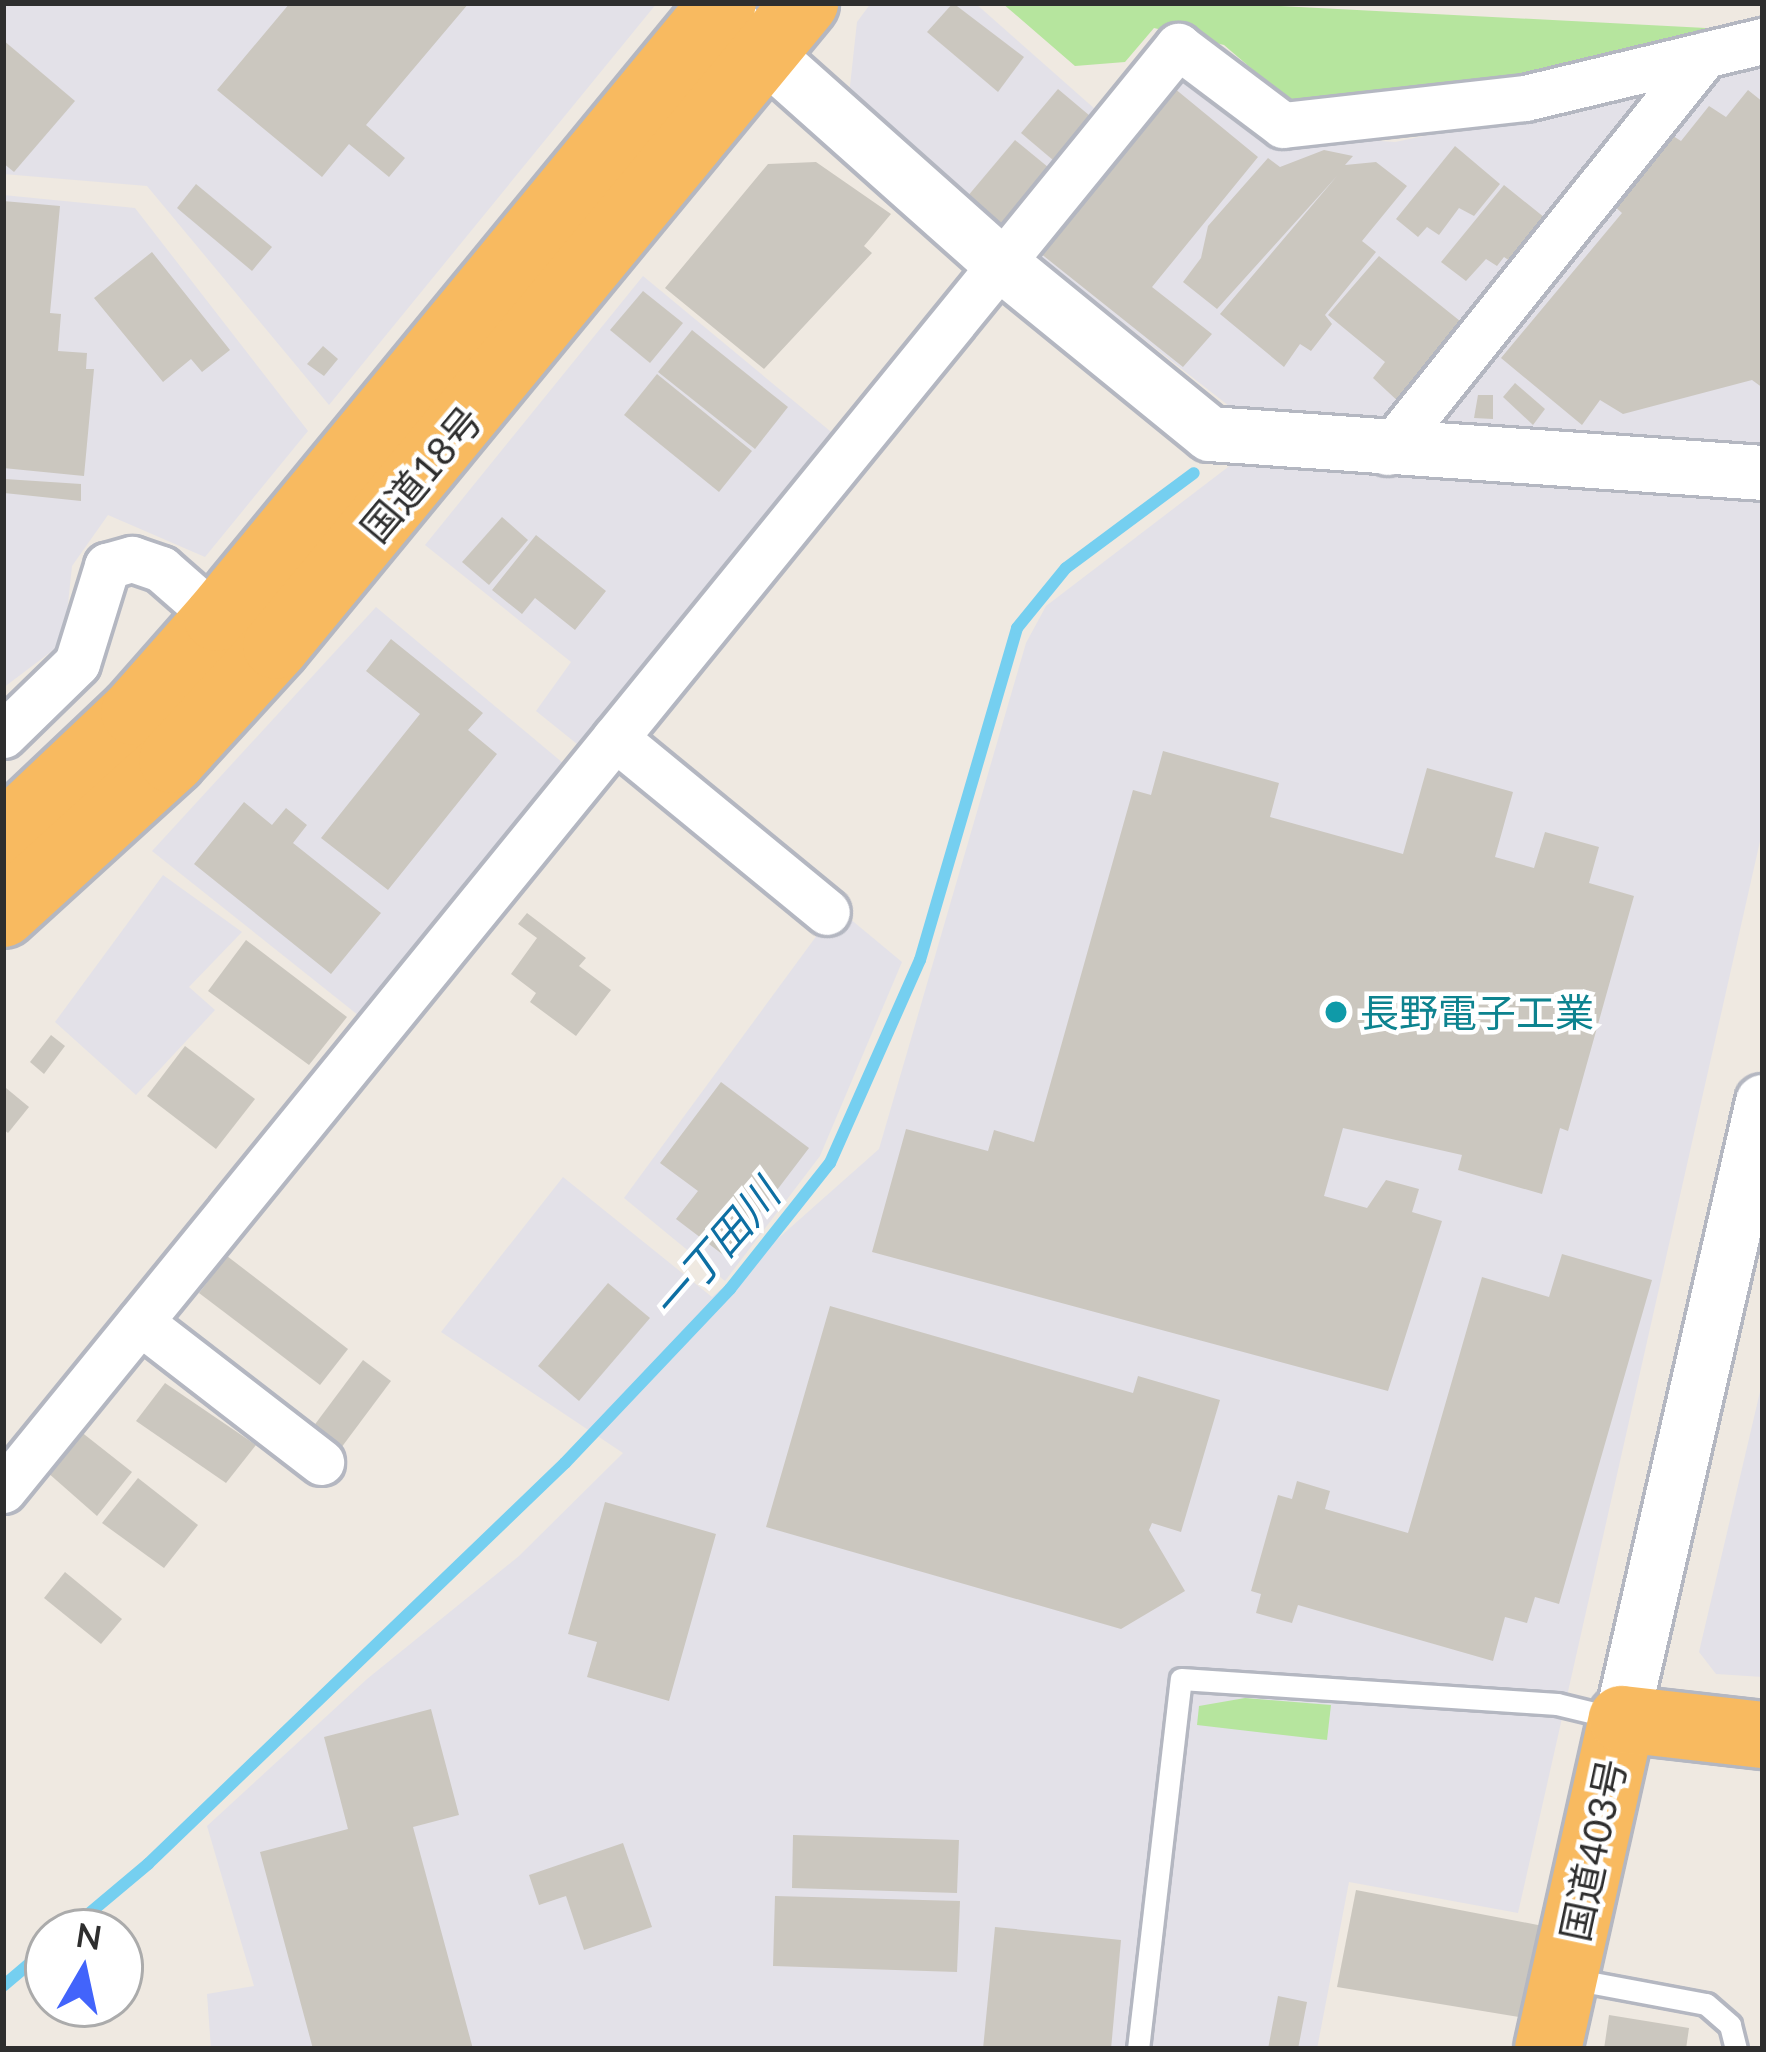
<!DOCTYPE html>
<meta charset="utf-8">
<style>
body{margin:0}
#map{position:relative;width:1766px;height:2052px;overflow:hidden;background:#efe9e1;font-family:Lato,"Noto Sans JP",sans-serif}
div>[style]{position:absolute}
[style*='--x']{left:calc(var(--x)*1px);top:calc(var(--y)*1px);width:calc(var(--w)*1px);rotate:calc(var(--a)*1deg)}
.industrial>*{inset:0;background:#e3e1e8}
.green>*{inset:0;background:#b6e59e}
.stream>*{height:12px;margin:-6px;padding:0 6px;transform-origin:6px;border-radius:6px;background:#75cff0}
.building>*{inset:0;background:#cbc7bf}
.roads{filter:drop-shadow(3px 0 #b4b7c1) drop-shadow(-3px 0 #b4b7c1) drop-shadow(0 3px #b4b7c1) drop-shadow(0 -3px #b4b7c1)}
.service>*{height:21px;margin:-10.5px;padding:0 10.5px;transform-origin:10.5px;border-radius:10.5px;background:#fff}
.minor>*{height:45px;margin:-22.5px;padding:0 22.5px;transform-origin:22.5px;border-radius:22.5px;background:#fff}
.tertiary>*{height:54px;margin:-27px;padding:0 27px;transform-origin:27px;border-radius:27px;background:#fff}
.trunk>*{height:66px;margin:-33px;padding:0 33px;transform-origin:33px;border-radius:33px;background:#f8ba60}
.dots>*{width:33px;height:33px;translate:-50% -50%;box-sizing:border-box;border:6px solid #fff;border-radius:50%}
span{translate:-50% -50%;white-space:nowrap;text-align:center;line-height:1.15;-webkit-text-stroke:9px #fff;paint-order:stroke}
.street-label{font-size:39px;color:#2e2e2e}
.culture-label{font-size:39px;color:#0d838f}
.left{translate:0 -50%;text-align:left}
.water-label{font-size:42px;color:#0d6fa3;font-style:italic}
.frame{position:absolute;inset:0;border:6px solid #2e2e2e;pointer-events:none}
.north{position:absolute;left:24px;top:1908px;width:120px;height:120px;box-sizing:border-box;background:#fff;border:3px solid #ababab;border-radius:50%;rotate:9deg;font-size:33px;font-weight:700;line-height:48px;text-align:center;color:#2e2e2e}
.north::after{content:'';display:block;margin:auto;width:42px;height:54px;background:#4264fb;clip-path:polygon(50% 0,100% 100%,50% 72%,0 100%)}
</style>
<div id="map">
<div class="industrial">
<div style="clip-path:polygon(3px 3px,657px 3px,329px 405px,147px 186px,3px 174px)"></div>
<div style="clip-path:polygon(871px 3px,975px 3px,1104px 117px,1002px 237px,849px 95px,857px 22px)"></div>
<div style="clip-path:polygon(1763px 56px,1763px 445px,1238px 413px,1031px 251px,1179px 72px,1272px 134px,1395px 142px,1651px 89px)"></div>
<div style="clip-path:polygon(3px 195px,135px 208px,308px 431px,205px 557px,108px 515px,72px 566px,64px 642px,3px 688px)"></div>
<div style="clip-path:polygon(643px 276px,836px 436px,589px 745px,577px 744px,536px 711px,571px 662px,425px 545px)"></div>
<div style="clip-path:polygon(1232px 464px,1763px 496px,1763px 828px,1518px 1913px,1349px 1882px,1317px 2049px,211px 2049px,207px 1994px,254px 1986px,207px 1826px,367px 1679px,519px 1556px,623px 1453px,441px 1332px,563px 1177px,712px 1297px,879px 1149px,1026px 643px,1046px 606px)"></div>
<div style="clip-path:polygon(376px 607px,569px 768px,363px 1019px,152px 851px)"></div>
<div style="clip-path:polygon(163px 875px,242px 932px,189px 987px,215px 1010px,136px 1095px,55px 1022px)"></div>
<div style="clip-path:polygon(837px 908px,902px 962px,820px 1156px,725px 1281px,624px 1198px)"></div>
<div style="clip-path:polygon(1763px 1379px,1763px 1677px,1716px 1674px,1699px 1652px)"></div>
</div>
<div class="green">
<div style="clip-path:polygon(1002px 3px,1223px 3px,1744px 30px,1498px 86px,1468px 80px,1399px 100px,1287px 99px,1224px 45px,1154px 28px,1125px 62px,1075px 66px)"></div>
<div style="clip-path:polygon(1245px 1698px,1331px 1705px,1327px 1740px,1197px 1725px,1199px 1706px)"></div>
</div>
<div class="stream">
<div style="--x:67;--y:1932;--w:106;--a:-40"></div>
<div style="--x:148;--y:1864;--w:579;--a:-43.88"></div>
<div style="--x:565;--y:1463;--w:240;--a:-46.5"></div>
<div style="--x:730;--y:1289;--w:161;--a:-51.6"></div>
<div style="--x:830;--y:1163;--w:222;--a:-66.1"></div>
<div style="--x:920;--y:960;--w:346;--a:-73.7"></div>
<div style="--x:1017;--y:628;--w:77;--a:-50.8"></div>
<div style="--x:1066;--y:568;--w:159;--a:-36.6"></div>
<div style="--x:3;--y:1986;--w:59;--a:-40.2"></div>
</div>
<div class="building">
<div style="clip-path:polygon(290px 3px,469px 3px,366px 125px,405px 158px,389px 177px,349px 144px,322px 177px,217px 90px)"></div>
<div style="clip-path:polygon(953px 3px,1024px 57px,998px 92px,927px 32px)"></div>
<div style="clip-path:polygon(3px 40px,75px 101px,14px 172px,3px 163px)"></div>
<div style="clip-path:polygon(1174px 88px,1258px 157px,1152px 287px,1212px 334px,1183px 367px,1040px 253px)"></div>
<div style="clip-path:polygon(1058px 89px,1096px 121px,1060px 166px,1021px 133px)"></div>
<div style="clip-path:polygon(1748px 90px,1763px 102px,1763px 388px,1752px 380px,1623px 414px,1600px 400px,1582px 425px,1501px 358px,1622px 213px,1612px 204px,1670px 134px,1681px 141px,1709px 106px,1726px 117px)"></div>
<div style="clip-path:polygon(1015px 140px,1054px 172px,1007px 231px,967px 197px)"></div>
<div style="clip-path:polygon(1455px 146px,1500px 184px,1474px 216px,1459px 208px,1439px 235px,1427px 227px,1418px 237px,1396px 219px)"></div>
<div style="clip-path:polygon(1324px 150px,1353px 156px,1345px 165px,1376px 162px,1407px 186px,1362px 241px,1376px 252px,1325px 315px,1332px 324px,1311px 351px,1300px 344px,1284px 367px,1220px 314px,1337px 176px,1217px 309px,1183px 282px,1201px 258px,1208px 226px,1268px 158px,1280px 167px)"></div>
<div style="clip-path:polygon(816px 162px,891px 214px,864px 246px,872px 253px,764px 369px,665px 288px,768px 164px)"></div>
<div style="clip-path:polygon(196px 184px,272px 247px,252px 271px,177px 208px)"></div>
<div style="clip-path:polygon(1504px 185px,1555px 226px,1522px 269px,1504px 257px,1497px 266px,1486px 259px,1466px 281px,1441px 262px)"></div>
<div style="clip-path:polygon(3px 201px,60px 206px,50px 313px,61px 314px,58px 351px,87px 353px,86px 369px,94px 369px,84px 476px,3px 468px)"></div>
<div style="clip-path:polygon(152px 252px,230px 350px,202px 372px,191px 359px,163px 382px,94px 298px)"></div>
<div style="clip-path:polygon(1379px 256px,1465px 325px,1401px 404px,1373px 378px,1385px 362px,1328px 315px)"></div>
<div style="clip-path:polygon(643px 291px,683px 323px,650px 363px,610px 330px)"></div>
<div style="clip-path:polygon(692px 330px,788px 407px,755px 449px,658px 372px)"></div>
<div style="clip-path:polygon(323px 346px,338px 359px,324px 376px,307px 364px)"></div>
<div style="clip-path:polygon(657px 374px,752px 451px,719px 492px,624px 415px)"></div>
<div style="clip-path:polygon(1515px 383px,1545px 409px,1533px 425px,1503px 397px)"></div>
<div style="clip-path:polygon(1478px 395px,1493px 395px,1493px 419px,1474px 418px)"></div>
<div style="clip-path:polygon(5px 479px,81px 484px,81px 501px,4px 493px)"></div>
<div style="clip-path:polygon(502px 517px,528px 540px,489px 585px,462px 562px)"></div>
<div style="clip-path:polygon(536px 535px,606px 591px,575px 630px,535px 598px,522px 614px,492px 590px)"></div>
<div style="clip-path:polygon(391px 639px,483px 713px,468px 730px,497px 754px,388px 890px,321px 838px,420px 714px,366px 671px)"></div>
<div style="clip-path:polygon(1163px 751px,1279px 783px,1270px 817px,1403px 854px,1427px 768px,1513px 792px,1495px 857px,1534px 868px,1545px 832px,1599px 847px,1589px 883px,1634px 896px,1568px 1131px,1560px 1128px,1542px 1194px,1458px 1170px,1462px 1155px,1343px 1128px,1324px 1196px,1367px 1208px,1386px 1180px,1419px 1189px,1412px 1212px,1442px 1221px,1388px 1391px,872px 1252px,906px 1129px,988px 1151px,994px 1130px,1034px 1142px,1133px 790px,1151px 795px)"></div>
<div style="clip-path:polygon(244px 802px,272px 825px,286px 808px,307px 825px,293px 843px,381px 913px,331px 974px,194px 864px)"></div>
<div style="clip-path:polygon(527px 913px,586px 958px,579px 966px,611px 990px,576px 1036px,530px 1002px,536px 993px,511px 974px,537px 938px,518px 924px)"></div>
<div style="clip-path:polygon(246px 940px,347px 1017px,309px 1065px,208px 991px)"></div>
<div style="clip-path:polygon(51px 1035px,65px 1046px,44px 1074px,30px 1062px)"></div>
<div style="clip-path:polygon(185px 1046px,255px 1099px,216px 1149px,147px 1096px)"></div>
<div style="clip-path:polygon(721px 1082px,809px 1148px,726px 1257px,676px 1219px,698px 1191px,660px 1163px)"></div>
<div style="clip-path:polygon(6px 1088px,29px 1107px,8px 1133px,3px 1129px)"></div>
<div style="clip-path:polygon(1562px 1254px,1652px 1280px,1559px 1604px,1535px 1597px,1527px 1623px,1505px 1617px,1493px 1661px,1298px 1605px,1292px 1623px,1256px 1613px,1261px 1594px,1251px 1591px,1278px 1495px,1292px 1499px,1297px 1481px,1330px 1491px,1325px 1509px,1408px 1533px,1482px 1277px,1549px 1297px)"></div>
<div style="clip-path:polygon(227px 1256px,348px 1349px,320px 1385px,199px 1293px)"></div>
<div style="clip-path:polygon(608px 1283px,650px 1318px,579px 1401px,538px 1366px)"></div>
<div style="clip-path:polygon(830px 1306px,1133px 1393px,1138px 1376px,1220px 1400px,1181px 1532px,1152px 1523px,1149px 1530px,1185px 1591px,1121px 1629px,766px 1527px)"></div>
<div style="clip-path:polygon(363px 1360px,391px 1381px,341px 1448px,313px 1427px)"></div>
<div style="clip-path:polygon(165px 1383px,256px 1445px,226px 1483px,136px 1421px)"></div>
<div style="clip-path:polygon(80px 1431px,132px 1472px,97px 1516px,47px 1472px)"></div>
<div style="clip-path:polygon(138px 1478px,198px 1525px,164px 1568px,102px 1523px)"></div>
<div style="clip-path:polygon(605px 1502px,716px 1534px,669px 1701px,587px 1677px,597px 1642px,568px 1634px)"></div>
<div style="clip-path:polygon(65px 1572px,122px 1619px,101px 1644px,44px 1598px)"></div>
<div style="clip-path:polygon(431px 1709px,459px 1815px,413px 1827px,473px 2049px,313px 2049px,260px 1852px,348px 1829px,324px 1737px)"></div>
<div style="clip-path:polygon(793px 1835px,959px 1840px,957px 1893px,792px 1888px)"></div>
<div style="clip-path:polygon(623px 1843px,652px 1927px,584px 1950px,566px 1896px,539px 1905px,529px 1875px)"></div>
<div style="clip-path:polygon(1356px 1890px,1543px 1926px,1525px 2018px,1337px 1987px)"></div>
<div style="clip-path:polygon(775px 1896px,960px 1901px,957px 1972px,773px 1966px)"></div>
<div style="clip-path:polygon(995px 1927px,1121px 1940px,1111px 2049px,983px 2049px)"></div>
<div style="clip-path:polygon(1278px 1996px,1307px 2002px,1298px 2049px,1268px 2049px)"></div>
<div style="clip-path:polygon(1609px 2015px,1689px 2028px,1686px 2049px,1604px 2049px)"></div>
</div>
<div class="roads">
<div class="service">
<div style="--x:1572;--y:1979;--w:136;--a:10.6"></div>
<div style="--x:1706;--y:2004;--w:32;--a:41"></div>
<div style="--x:1730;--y:2025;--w:25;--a:76"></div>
<div style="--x:1138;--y:2049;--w:372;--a:-83.4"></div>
<div style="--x:1181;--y:1679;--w:377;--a:3.8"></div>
<div style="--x:1557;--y:1704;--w:60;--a:13.6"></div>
</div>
<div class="minor">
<div style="--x:1387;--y:452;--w:509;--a:-51.31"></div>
<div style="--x:3;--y:735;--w:103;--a:-44.2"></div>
<div style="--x:77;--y:663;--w:102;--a:-72.8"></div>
<div style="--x:107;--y:566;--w:26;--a:-16"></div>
<div style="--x:132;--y:559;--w:31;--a:19"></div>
<div style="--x:161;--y:569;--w:74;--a:41.2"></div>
<div style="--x:615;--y:738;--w:274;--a:39.4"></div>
<div style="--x:140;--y:1322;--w:229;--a:37.7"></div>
<div style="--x:3;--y:1490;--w:1862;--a:-50.86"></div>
<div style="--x:1178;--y:46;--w:131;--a:37"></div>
<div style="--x:1283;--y:125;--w:244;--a:-6.4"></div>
<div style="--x:1525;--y:98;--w:245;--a:-13.5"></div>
</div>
<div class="tertiary">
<div style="--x:735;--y:27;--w:353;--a:41.7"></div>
<div style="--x:999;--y:262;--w:272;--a:39.2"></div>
<div style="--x:1210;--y:434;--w:554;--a:4.03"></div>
<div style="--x:1622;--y:1719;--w:633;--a:-77.13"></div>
</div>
<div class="trunk">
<div style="--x:3;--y:836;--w:180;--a:-43.4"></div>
<div style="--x:134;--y:712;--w:125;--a:-48.6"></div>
<div style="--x:217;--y:618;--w:796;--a:-50.55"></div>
<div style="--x:3;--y:914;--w:229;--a:-42.3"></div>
<div style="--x:172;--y:760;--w:154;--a:-47.6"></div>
<div style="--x:276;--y:646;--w:833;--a:-50.56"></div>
<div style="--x:1548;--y:2049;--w:338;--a:-77.4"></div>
<div style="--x:1622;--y:1719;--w:142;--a:6.5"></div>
</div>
</div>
<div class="dots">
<div style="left:1336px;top:1012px;background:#0f9aa8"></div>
</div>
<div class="street-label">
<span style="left:421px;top:474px;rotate:-50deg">国道18号</span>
<span style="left:1593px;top:1850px;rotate:-78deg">国道403号</span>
</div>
<div class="culture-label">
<span class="left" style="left:1360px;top:1012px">長野電子工業</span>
</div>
<div class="water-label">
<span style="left:715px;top:1249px;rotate:-49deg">一丁田川</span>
</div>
<div class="frame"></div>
<div class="north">N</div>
</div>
